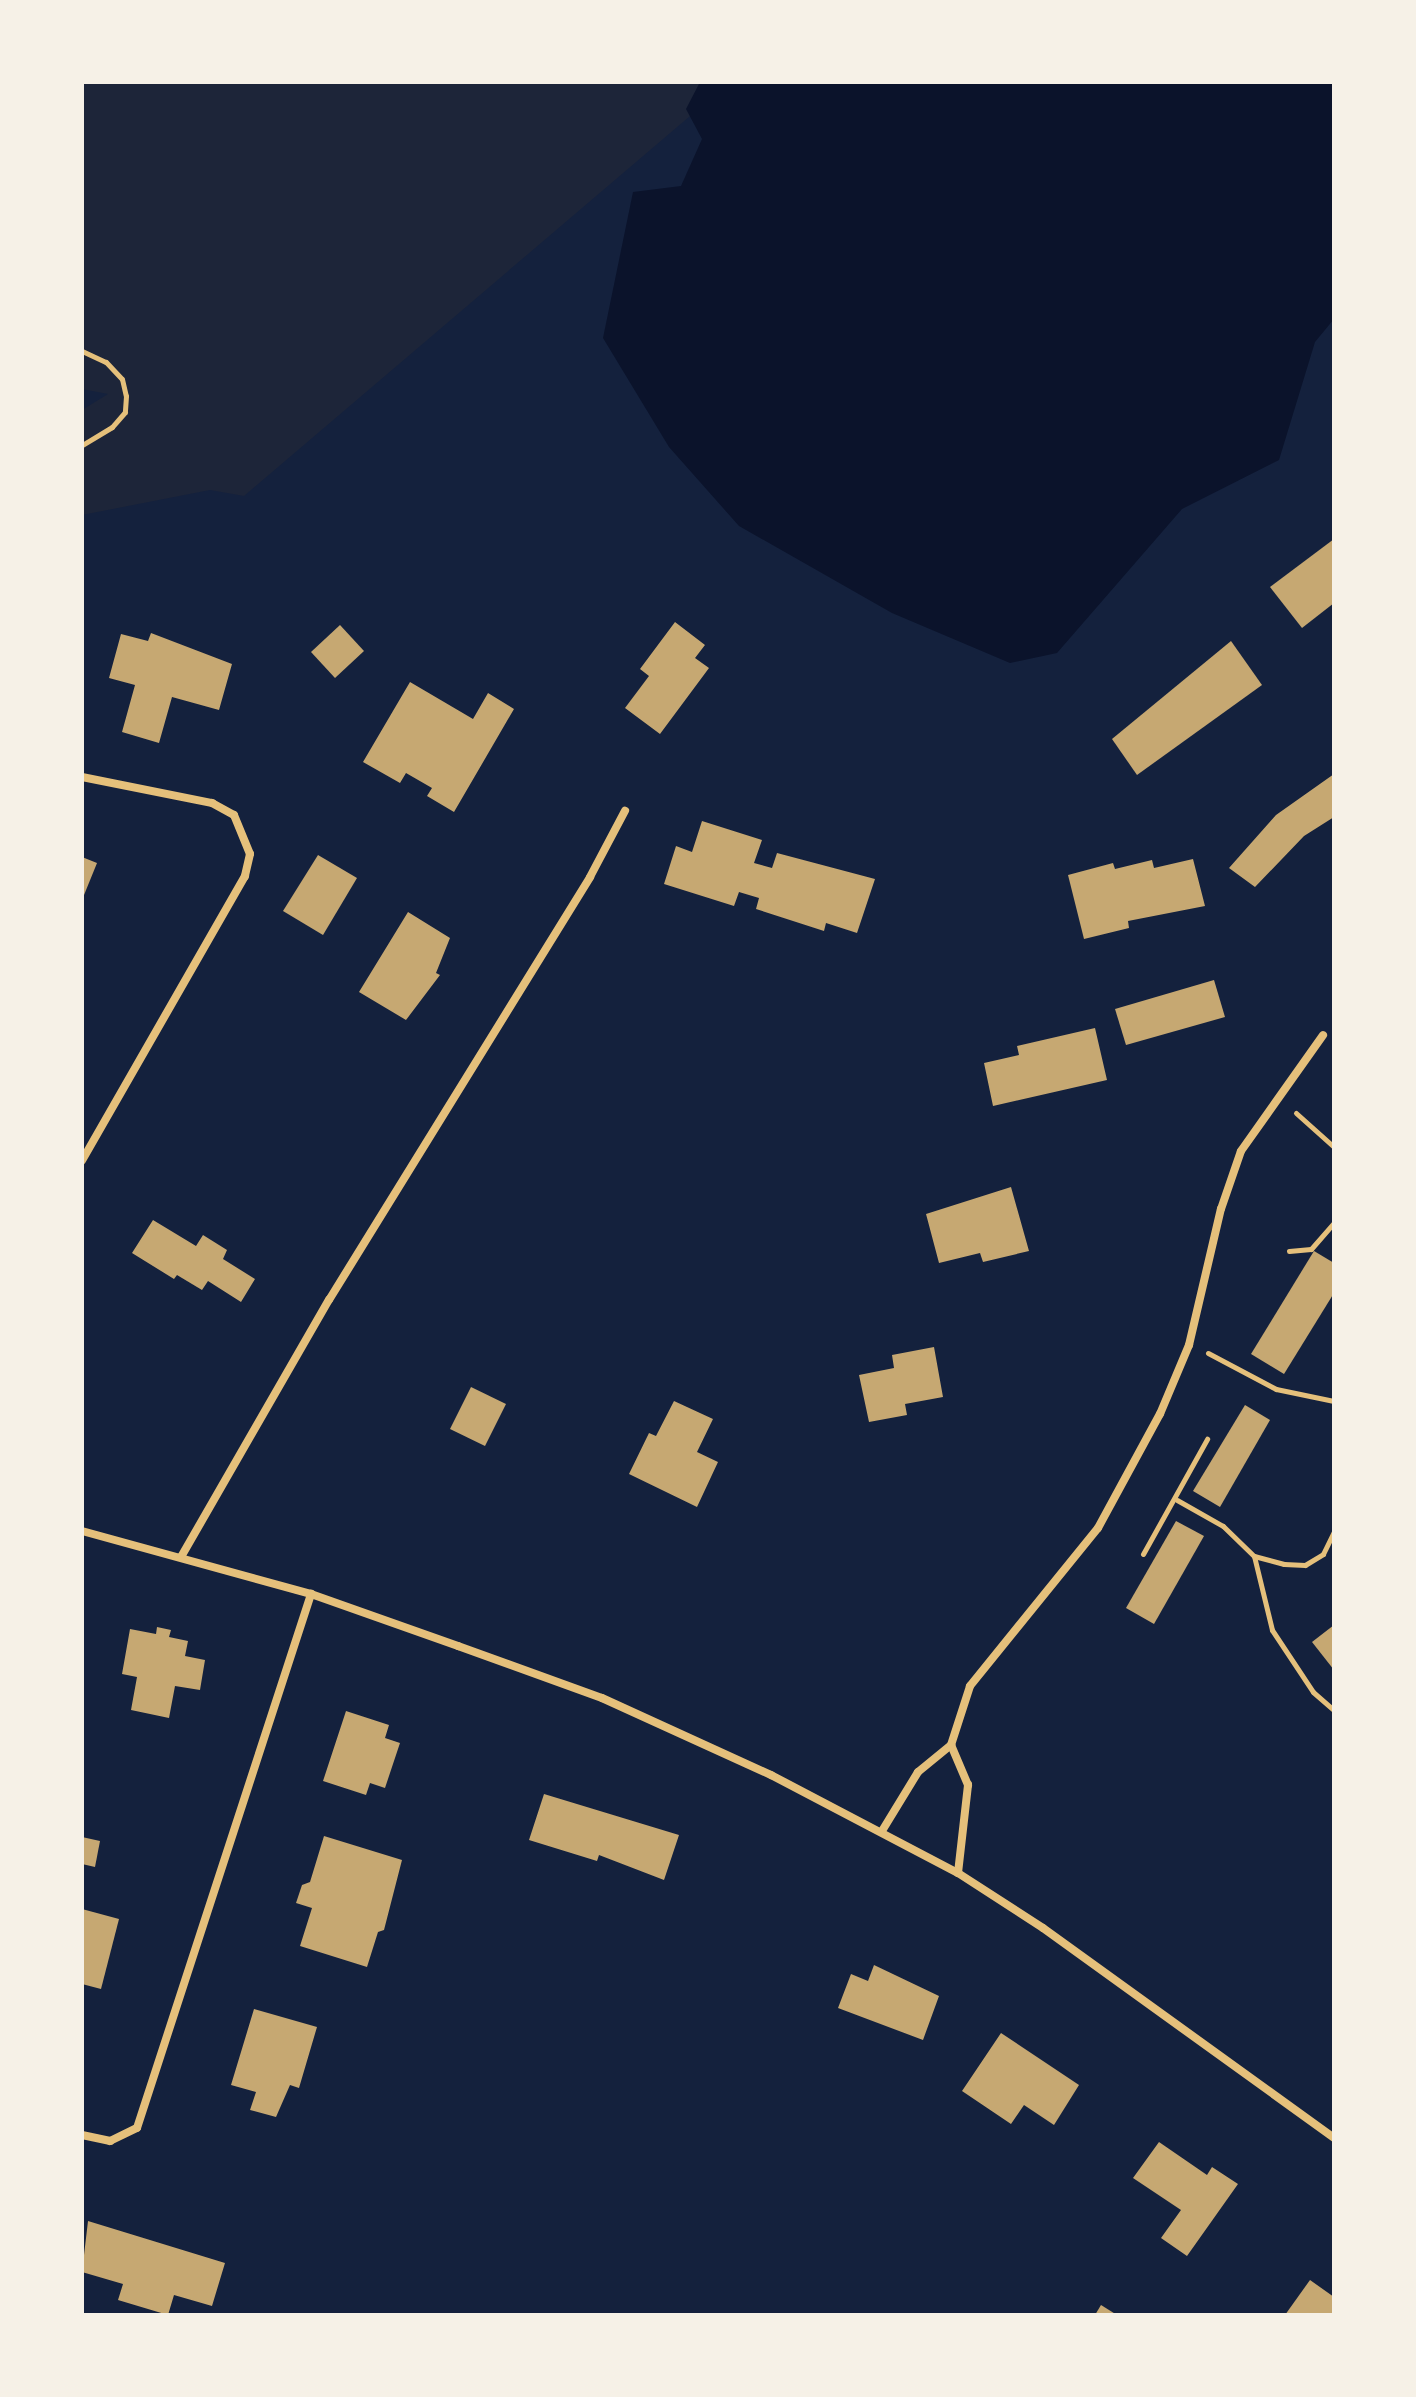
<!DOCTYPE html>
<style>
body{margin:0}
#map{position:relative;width:1416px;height:2397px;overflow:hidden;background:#14213d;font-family:Helvetica,sans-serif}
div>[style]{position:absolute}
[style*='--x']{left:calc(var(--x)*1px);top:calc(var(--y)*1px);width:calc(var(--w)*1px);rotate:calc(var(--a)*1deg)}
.green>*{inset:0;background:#1d2539}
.water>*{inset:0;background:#0b132b}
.building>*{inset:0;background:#c6a872}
.path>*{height:5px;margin:-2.5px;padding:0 2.5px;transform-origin:2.5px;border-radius:2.5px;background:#e5c07b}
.minor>*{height:8px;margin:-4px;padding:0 4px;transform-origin:4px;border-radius:4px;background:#e5c07b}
span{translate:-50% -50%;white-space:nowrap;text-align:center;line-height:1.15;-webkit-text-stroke:8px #f6f1e7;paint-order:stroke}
.frame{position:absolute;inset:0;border:84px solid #f6f1e7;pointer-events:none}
</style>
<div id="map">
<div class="green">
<div style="clip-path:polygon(82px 82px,730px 82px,244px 496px,210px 490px,82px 515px,82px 410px,108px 394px,82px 389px)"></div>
</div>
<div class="water">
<div style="clip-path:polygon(700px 82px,1334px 82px,1334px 319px,1315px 342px,1279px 460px,1182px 509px,1057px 653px,1010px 663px,892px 613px,739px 526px,669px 447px,603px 338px,633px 192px,681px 186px,702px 139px,686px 109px)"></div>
</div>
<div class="building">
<div style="clip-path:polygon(1334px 539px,1334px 603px,1302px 628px,1270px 587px)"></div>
<div style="clip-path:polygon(675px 622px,705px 645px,695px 658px,709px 668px,660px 734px,625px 708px,649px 676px,640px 669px)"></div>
<div style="clip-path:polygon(340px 625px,364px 651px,335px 678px,311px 652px)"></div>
<div style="clip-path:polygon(151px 633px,232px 664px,219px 710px,172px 697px,159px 743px,122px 732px,135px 685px,109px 678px,121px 634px,148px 641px)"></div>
<div style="clip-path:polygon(1231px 641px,1262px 685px,1137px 775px,1112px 739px)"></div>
<div style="clip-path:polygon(410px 682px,473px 719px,488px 693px,514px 709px,454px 812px,427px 796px,432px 788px,406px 773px,400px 783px,363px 762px)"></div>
<div style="clip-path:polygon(1334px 774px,1334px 817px,1304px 836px,1255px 887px,1229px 868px,1276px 815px)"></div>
<div style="clip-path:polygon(702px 821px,762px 840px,754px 863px,772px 868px,777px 853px,875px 879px,857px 933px,826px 923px,824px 931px,756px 909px,759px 898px,739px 892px,734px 906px,664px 884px,676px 846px,692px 852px)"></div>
<div style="clip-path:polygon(318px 855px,357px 878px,323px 935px,283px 911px)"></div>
<div style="clip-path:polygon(82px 857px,97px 863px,82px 900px)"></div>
<div style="clip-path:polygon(1193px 859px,1205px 906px,1128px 921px,1129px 928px,1084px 939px,1068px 875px,1113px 863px,1115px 869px,1152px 860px,1154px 868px)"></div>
<div style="clip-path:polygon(408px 912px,450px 938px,436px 973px,440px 975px,406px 1020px,359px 992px)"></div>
<div style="clip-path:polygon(1214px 980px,1225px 1017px,1126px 1045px,1115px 1009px)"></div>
<div style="clip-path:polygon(1095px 1028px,1107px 1080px,993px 1106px,984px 1063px,1019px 1055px,1017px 1046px)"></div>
<div style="clip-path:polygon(1011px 1187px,1029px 1251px,983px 1262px,980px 1253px,939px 1263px,926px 1214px)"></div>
<div style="clip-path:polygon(153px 1220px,196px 1246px,203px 1235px,227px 1250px,223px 1259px,255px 1279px,241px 1302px,208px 1281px,202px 1290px,177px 1275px,174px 1279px,132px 1253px)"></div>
<div style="clip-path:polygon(1314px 1251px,1334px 1263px,1334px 1293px,1284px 1374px,1251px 1354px)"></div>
<div style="clip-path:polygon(934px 1347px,943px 1397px,905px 1404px,907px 1415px,869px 1422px,859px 1375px,894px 1368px,892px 1355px)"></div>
<div style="clip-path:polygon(471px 1387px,506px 1404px,485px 1446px,450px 1429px)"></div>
<div style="clip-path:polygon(674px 1401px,713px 1419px,697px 1452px,718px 1462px,697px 1507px,629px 1474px,649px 1433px,656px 1436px)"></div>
<div style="clip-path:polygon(1245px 1405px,1270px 1420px,1220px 1507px,1193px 1491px)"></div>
<div style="clip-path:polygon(1176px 1521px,1204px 1536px,1154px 1624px,1126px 1608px)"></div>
<div style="clip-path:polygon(1334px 1625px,1334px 1670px,1312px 1642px)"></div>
<div style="clip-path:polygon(157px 1627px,171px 1630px,169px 1637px,188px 1641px,185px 1656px,205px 1660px,200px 1690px,175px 1686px,169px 1718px,131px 1710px,137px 1677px,122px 1674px,130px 1629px,156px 1634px)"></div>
<div style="clip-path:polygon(346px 1711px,389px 1725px,385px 1738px,400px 1743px,385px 1788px,370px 1783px,366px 1795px,323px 1781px)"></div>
<div style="clip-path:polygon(544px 1794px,679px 1835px,664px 1880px,599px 1855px,597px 1861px,529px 1840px)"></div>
<div style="clip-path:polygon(324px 1836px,402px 1860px,384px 1930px,378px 1932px,367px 1967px,300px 1946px,312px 1908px,296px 1903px,302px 1885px,310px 1882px)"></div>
<div style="clip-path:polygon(82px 1837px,100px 1841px,95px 1867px,82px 1864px)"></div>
<div style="clip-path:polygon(82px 1909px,119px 1919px,101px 1989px,82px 1984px)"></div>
<div style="clip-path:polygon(874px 1965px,939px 1996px,923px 2040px,838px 2008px,851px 1974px,868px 1981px)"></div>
<div style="clip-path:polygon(254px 2009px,317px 2027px,299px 2088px,290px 2085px,276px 2117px,250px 2110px,256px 2092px,231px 2085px)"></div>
<div style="clip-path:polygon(1001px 2033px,1079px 2085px,1054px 2125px,1024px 2105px,1011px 2124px,962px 2091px)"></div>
<div style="clip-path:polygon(1159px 2142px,1207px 2175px,1212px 2167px,1238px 2184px,1187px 2256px,1161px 2238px,1181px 2210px,1133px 2178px)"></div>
<div style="clip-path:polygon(88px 2221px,225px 2263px,212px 2306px,174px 2295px,168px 2315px,118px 2300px,123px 2284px,82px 2272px)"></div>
<div style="clip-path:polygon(1310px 2280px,1334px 2297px,1334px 2315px,1285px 2315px)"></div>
<div style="clip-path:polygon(1101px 2305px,1117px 2315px,1095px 2315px)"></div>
</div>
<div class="path">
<div style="--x:82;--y:351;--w:26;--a:25"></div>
<div style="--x:106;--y:362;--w:23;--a:47"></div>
<div style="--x:122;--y:379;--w:17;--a:77"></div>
<div style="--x:126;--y:396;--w:16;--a:94"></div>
<div style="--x:125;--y:412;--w:20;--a:131"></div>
<div style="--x:112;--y:427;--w:35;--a:149"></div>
<div style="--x:1296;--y:1113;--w:51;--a:41.8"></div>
<div style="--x:1289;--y:1251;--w:22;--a:-5"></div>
<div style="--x:1311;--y:1249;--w:35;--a:-49"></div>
<div style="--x:1208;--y:1353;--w:77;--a:27.9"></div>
<div style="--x:1276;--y:1389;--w:59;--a:11.7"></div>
<div style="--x:1177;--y:1500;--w:53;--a:29.5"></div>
<div style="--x:1223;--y:1526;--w:43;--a:44.1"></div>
<div style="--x:1254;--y:1556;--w:31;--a:15"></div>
<div style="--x:1284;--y:1564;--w:21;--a:3"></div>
<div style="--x:1305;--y:1565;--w:21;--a:-31"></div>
<div style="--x:1323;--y:1554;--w:25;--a:-64"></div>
<div style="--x:1143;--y:1554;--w:132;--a:-60.9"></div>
<div style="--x:1254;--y:1556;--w:76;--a:76.3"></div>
<div style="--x:1272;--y:1630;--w:74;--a:56.5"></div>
<div style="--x:1313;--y:1692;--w:28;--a:41"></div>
</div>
<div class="minor">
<div style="--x:82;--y:777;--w:133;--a:11.3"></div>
<div style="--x:212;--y:803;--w:25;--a:29"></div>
<div style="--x:234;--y:815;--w:42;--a:67.7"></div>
<div style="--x:250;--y:854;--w:23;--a:103"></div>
<div style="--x:245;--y:876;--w:328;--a:119.8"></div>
<div style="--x:82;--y:1531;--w:238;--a:15.4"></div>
<div style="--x:311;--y:1594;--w:156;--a:19.5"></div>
<div style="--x:458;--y:1646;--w:153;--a:19.9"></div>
<div style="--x:602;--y:1698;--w:186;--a:24.5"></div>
<div style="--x:771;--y:1775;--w:211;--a:27.7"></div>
<div style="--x:958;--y:1873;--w:101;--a:32.9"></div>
<div style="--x:1043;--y:1928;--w:359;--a:35.8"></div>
<div style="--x:181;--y:1557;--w:297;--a:-60.1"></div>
<div style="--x:329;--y:1300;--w:497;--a:-58.3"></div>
<div style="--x:590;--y:877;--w:75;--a:-62.1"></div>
<div style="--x:882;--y:1831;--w:69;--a:-58.6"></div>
<div style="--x:918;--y:1772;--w:43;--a:-39.3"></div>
<div style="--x:958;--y:1873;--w:89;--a:-83.5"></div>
<div style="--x:968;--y:1785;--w:43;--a:-113"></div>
<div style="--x:951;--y:1745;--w:62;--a:-72.1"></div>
<div style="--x:970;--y:1686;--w:203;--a:-51"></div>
<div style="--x:1098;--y:1528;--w:130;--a:-61.5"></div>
<div style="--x:1160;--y:1414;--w:75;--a:-67.2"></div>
<div style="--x:1189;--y:1345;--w:140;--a:-76.8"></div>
<div style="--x:1221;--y:1209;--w:61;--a:-71"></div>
<div style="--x:1241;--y:1151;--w:142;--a:-54.7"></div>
<div style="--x:82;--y:2135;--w:29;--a:12"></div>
<div style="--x:110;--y:2141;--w:30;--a:-26"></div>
<div style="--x:137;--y:2128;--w:562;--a:-71.95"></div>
</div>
<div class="frame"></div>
</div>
